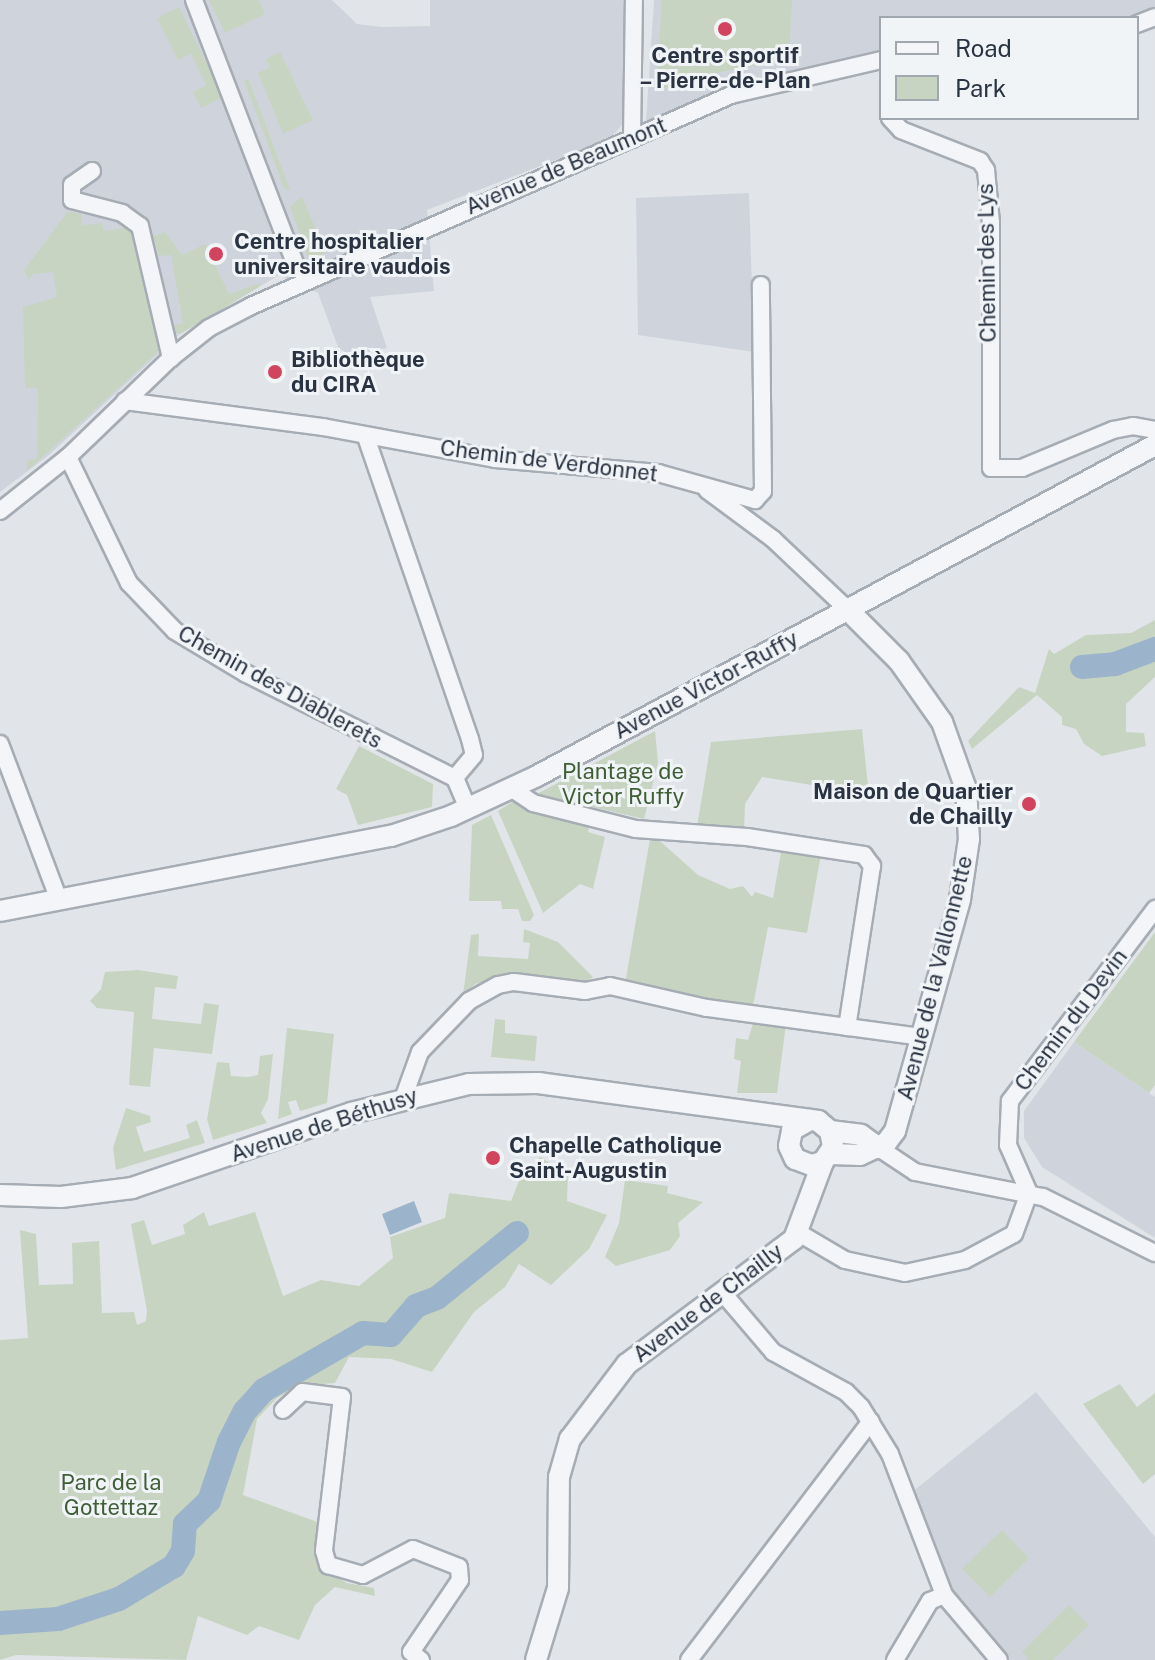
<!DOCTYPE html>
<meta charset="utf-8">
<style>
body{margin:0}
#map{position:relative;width:1155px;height:1660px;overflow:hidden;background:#e1e5ea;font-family:"Public Sans",sans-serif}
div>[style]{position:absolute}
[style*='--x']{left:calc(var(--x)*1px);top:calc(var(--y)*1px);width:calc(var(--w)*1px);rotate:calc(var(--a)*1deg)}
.built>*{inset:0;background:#cfd4dc}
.green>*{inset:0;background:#c7d4c2}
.water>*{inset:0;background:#9bb4cb}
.river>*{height:24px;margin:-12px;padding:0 12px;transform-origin:12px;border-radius:12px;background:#9bb4cb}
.roads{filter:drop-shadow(2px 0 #a6acb4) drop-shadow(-2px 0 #a6acb4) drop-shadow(0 2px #a6acb4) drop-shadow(0 -2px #a6acb4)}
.minor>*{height:16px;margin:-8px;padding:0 8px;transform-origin:8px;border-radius:8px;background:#f4f5f8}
.tertiary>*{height:20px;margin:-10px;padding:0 10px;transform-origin:10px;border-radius:10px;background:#f4f5f8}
.dots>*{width:22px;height:22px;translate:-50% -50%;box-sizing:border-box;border:4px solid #f1f4f7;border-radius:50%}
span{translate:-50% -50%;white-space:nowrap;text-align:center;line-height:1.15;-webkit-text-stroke:6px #f1f4f7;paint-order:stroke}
.poi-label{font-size:22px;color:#293342;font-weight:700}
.left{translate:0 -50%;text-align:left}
.right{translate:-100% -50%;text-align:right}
.street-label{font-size:22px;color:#293342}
.park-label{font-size:22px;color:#3f5e36}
.legend{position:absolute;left:879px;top:16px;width:260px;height:104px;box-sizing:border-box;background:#f1f4f7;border:2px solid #a1a7af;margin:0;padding:10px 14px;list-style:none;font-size:24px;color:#293342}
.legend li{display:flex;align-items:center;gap:16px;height:40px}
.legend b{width:40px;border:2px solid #a1a7af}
</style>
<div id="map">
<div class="built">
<div style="clip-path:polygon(0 0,332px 0,357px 24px,382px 27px,430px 26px,430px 0,630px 0,625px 121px,610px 139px,427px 210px,434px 291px,370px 297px,387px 348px,350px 356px,338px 347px,318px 293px,279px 275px,180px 334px,49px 455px,0 492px)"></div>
<div style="clip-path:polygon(654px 0,1155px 0,1155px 6px,1123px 18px,881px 18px,881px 51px,739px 82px,646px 122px)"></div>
<div style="clip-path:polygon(749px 193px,754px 352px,638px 335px,636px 198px)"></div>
<div style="clip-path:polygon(1074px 1042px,1155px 1097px,1155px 1238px,1042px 1167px,1024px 1138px,1024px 1111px)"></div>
<div style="clip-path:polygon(1036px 1392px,1155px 1537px,1155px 1660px,1006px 1660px,949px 1596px,912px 1492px)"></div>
</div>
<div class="green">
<div style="clip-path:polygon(209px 0,259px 0,265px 14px,225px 33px)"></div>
<div style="clip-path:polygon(662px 0,792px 0,789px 59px,700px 76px,656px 91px)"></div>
<div style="clip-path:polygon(179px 7px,223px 97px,201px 108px,193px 92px,206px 85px,191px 54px,178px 60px,157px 18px)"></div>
<div style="clip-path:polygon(280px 52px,313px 120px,283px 134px,258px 73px,270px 67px,266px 59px)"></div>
<div style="clip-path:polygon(244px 80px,249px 80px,290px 190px,284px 188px)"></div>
<div style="clip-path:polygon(302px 197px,326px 253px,313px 258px,307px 255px,290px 206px)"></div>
<div style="clip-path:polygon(68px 211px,81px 214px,82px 225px,102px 223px,104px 231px,124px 228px,122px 218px,136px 231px,160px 350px,27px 471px,27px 461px,37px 458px,38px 397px,37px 388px,25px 388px,23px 307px,57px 297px,53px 272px,33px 274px,29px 280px,24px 270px)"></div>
<div style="clip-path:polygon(165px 232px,182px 255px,205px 244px,229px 294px,261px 283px,259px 287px,180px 334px,173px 332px,170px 326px,183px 323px,171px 255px,159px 256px,153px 236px)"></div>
<div style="clip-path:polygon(1155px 620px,1155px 677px,1126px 704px,1126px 732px,1144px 733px,1146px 746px,1102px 756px,1084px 744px,1076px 729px,1062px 725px,1062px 717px,1037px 695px,972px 749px,968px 741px,1019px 687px,1035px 693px,1049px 649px,1054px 654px,1086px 635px,1131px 633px)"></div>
<div style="clip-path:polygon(862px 729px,868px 786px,824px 787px,762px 777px,745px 804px,744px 831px,697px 827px,711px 742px)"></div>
<div style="clip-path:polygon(655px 731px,658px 763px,644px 819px,537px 794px)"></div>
<div style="clip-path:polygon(359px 746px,433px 784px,432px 807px,358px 825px,347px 795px,336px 789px)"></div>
<div style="clip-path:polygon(514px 801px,590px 823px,588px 832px,605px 837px,593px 889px,580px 884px,543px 913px,498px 811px)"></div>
<div style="clip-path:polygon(491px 815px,534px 915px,530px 921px,522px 921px,518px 909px,502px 909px,501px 901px,469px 901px,472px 825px)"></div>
<div style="clip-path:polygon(651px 833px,698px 875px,730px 889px,743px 886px,752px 897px,755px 892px,773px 898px,782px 847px,821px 854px,807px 933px,768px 927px,752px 1011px,625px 984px)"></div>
<div style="clip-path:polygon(524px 929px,558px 942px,593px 977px,582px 985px,504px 976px,475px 984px,463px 995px,471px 935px,479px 934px,478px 956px,528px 959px,530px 943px,523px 942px)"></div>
<div style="clip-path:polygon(1155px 932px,1155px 1085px,1149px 1093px,1074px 1042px)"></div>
<div style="clip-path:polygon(138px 970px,178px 976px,176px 989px,155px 987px,152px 1019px,201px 1024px,204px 1003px,219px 1005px,212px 1054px,154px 1048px,150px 1087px,129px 1085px,134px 1012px,97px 1008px,90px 1001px,101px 989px,105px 972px)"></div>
<div style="clip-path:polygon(495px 1019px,505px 1020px,505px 1033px,537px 1036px,535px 1061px,491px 1057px)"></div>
<div style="clip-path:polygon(754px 1020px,786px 1024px,777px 1093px,737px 1093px,741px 1061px,734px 1059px,736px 1038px,748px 1040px)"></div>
<div style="clip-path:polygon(287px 1028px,334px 1034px,327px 1103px,300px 1111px,296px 1100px,288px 1102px,292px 1114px,278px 1119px)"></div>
<div style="clip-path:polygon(273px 1054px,268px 1099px,261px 1113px,267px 1123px,213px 1140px,207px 1119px,217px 1062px,229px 1063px,231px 1076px,248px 1077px,258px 1075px,260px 1056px)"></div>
<div style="clip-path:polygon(126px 1108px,150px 1116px,151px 1122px,136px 1127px,144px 1152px,190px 1138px,186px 1125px,197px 1120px,205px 1143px,116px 1170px,113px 1148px)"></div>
<div style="clip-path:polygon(540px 1157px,568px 1174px,567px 1201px,607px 1215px,589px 1249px,551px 1285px,519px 1264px,505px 1287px,474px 1312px,432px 1372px,391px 1359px,349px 1357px,335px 1383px,298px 1386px,277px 1398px,257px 1419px,243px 1495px,323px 1524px,324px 1571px,347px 1583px,374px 1588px,375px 1596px,335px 1587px,315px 1605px,299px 1640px,259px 1626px,247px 1635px,198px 1616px,186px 1660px,16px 1655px,0 1660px,0 1340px,28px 1338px,20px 1230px,36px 1234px,39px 1285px,73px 1284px,72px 1243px,99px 1241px,102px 1313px,134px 1312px,137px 1325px,146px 1321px,147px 1311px,131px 1224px,144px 1220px,152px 1245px,185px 1234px,183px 1225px,204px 1212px,209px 1226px,255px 1212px,283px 1296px,321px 1280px,359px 1286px,393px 1258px,390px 1237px,445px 1218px,449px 1193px,511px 1201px,519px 1181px)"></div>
<div style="clip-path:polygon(625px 1180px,668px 1186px,667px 1193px,703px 1202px,678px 1223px,680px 1236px,670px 1250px,616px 1266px,605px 1257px,619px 1223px)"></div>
<div style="clip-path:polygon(1120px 1384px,1137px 1407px,1155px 1393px,1155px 1474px,1143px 1484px,1083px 1404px)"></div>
<div style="clip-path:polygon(1002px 1530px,1029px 1558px,990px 1597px,962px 1569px)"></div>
<div style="clip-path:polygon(1069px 1605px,1089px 1625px,1053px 1660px,1029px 1660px,1022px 1652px)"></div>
</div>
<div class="water">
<div style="clip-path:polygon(414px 1201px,422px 1222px,390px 1235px,382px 1214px)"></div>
</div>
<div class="river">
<div style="--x:1082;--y:667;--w:33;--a:-5"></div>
<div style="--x:1115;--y:664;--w:43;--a:-20.6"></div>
<div style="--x:0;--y:1623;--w:58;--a:-3.9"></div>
<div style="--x:58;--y:1619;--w:64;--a:-18.2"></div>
<div style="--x:119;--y:1599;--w:64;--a:-31"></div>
<div style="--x:174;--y:1566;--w:17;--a:-59"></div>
<div style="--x:183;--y:1551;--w:27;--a:-86"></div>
<div style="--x:185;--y:1524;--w:33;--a:-44"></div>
<div style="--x:209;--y:1501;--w:62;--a:-71.3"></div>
<div style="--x:229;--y:1442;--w:35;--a:-63"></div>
<div style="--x:245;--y:1411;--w:28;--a:-48"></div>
<div style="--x:264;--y:1390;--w:114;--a:-29.9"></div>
<div style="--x:363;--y:1333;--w:28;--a:4"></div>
<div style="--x:391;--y:1335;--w:38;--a:-49"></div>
<div style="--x:416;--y:1306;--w:22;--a:-21"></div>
<div style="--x:437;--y:1298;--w:103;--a:-39.1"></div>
</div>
<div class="roads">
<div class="minor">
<div style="--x:194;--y:0;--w:285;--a:69"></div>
<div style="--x:296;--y:266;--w:16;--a:45"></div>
<div style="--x:1137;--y:24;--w:19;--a:-21"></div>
<div style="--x:890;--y:118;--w:16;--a:47"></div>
<div style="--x:901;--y:130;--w:85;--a:21.4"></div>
<div style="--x:980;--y:161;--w:11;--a:56"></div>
<div style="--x:986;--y:170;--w:53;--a:84.6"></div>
<div style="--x:991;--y:223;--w:245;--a:90"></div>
<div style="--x:991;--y:468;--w:31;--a:0"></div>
<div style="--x:1022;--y:468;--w:99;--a:-22.7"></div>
<div style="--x:1113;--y:430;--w:20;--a:-11"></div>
<div style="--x:1133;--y:426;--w:22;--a:10"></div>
<div style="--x:632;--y:139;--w:139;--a:-89.2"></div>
<div style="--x:92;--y:171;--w:24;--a:145"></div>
<div style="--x:72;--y:185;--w:15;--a:90"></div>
<div style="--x:72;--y:200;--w:52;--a:14.6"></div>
<div style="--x:122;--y:213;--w:22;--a:36"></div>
<div style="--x:140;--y:226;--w:136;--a:76.8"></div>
<div style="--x:125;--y:401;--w:200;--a:7.5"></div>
<div style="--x:323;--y:427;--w:175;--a:10.5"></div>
<div style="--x:495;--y:459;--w:164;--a:4.9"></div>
<div style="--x:658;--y:473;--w:101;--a:15.6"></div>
<div style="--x:755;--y:500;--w:12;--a:-48"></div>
<div style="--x:763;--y:491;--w:206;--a:-90.6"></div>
<div style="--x:366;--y:437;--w:319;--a:71"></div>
<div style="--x:470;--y:739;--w:16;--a:76"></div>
<div style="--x:474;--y:755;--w:30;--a:130"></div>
<div style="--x:68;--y:457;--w:140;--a:64.2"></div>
<div style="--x:129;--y:583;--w:66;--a:46.2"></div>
<div style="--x:175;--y:631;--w:82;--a:31"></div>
<div style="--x:245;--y:673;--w:235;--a:26.6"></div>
<div style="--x:707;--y:490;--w:82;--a:36.6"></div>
<div style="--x:773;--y:539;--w:100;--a:43.4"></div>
<div style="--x:0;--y:511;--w:87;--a:-38.5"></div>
<div style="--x:68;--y:457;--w:143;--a:-43.9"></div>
<div style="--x:171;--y:358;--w:48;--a:-38.3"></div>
<div style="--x:209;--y:328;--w:47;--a:-27.6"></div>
<div style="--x:251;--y:306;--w:524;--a:-23.73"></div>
<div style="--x:731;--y:95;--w:154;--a:-13.1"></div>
<div style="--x:0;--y:744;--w:167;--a:69.3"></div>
<div style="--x:455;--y:778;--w:34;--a:67"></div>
<div style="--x:511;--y:788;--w:27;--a:34"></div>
<div style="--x:533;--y:803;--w:106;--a:14.2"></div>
<div style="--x:636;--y:829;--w:111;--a:4.1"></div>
<div style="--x:747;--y:837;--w:118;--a:8.7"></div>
<div style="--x:864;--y:855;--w:14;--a:54"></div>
<div style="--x:872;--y:866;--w:163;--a:98.8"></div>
<div style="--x:403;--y:1099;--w:50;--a:-70.1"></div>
<div style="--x:420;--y:1052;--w:71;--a:-46.1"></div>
<div style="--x:469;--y:1001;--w:33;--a:-29"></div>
<div style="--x:498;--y:985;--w:16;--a:-11"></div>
<div style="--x:514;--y:982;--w:72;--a:7.2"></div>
<div style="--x:585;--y:991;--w:25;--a:-11"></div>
<div style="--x:610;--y:986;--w:99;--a:12.8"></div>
<div style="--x:707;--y:1008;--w:217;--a:7.7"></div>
<div style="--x:879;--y:1148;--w:43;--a:33.7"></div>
<div style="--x:915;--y:1172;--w:130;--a:11.1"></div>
<div style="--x:1043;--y:1197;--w:125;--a:26.6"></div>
<div style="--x:799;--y:1233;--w:53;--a:30.4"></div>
<div style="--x:845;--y:1260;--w:61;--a:12.2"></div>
<div style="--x:905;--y:1273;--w:61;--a:-12.2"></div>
<div style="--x:965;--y:1260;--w:55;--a:-28"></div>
<div style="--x:1014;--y:1234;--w:44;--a:-69.9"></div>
<div style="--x:1029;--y:1193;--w:52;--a:-113.6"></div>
<div style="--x:1008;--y:1145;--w:44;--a:-87.4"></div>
<div style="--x:1010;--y:1101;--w:241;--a:-52.9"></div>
<div style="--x:722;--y:1292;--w:79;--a:49.6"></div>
<div style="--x:773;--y:1352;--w:83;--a:28.7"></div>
<div style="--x:846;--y:1392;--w:21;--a:45"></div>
<div style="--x:861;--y:1407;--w:55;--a:58.3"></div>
<div style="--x:890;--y:1454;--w:151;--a:69"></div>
<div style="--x:944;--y:1595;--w:85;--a:49.8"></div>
<div style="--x:283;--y:1410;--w:26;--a:-43"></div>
<div style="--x:302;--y:1392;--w:40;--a:7.1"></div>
<div style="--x:342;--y:1397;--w:155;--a:96.7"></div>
<div style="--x:324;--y:1551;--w:15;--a:74"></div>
<div style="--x:328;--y:1565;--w:36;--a:16"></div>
<div style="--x:363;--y:1575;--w:56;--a:-27.5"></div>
<div style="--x:413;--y:1549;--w:49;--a:21.4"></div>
<div style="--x:459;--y:1567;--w:13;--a:86"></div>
<div style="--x:460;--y:1580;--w:87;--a:124.2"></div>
<div style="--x:411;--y:1652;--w:13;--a:39"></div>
<div style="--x:689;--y:1660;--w:300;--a:-52.7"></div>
<div style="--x:895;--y:1660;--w:69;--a:-59.3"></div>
<div style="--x:930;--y:1601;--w:15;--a:-23"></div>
</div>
<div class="tertiary">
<div style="--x:0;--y:911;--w:398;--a:-10.9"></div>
<div style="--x:391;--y:836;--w:63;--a:-18.4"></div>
<div style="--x:451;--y:816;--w:95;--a:-24.9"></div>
<div style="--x:537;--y:776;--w:701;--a:-28.17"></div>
<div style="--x:830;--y:1131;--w:31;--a:7"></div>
<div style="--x:861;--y:1135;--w:22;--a:36"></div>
<div style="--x:831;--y:1154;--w:29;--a:2"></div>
<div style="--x:860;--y:1155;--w:29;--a:-25"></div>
<div style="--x:886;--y:1143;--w:15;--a:-53"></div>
<div style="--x:895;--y:1131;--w:241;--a:-74.3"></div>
<div style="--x:960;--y:899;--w:61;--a:-81.5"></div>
<div style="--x:969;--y:839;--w:50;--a:-93.4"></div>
<div style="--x:966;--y:789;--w:71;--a:-109.7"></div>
<div style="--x:942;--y:722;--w:75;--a:-125.2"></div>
<div style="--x:899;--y:661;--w:75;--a:-135"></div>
<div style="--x:0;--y:1195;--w:61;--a:1.9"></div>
<div style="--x:61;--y:1197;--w:72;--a:-7.2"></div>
<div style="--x:132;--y:1188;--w:231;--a:-18.9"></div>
<div style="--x:351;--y:1113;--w:122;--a:-13.8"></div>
<div style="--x:469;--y:1084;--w:69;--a:-0.8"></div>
<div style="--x:538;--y:1083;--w:283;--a:7.7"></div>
<div style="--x:818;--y:1121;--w:16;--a:40"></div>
<div style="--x:830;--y:1131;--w:16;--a:79"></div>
<div style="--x:833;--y:1147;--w:18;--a:124"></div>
<div style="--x:823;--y:1162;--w:12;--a:166"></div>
<div style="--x:811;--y:1165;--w:17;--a:-159"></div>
<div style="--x:795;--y:1159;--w:14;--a:-115"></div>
<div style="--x:789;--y:1146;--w:16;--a:-79"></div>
<div style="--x:792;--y:1130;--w:21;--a:-29"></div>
<div style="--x:536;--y:1660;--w:75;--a:-73"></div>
<div style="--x:558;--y:1588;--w:111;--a:-89.5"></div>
<div style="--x:559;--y:1477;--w:40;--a:-74"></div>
<div style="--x:570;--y:1439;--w:94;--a:-52.8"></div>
<div style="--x:627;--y:1364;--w:209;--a:-36.8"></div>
<div style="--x:794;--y:1239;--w:82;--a:-69.4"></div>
</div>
</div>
<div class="dots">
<div style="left:725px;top:29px;background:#d2435e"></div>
<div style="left:216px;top:254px;background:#d2435e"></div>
<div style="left:275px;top:372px;background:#d2435e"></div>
<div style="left:1029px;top:804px;background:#d2435e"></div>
<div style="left:493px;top:1158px;background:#d2435e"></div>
</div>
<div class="poi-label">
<span style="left:725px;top:68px">Centre sportif<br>– Pierre-de-Plan</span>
<span class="left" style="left:234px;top:254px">Centre hospitalier<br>universitaire vaudois</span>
<span class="left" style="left:291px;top:372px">Bibliothèque<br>du CIRA</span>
<span class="right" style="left:1013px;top:804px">Maison de Quartier<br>de Chailly</span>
<span class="left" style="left:509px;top:1158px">Chapelle Catholique<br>Saint-Augustin</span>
</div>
<div class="street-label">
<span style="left:566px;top:166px;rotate:-23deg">Avenue de Beaumont</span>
<span style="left:987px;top:263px;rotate:-91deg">Chemin des Lys</span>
<span style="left:549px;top:461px;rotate:7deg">Chemin de Verdonnet</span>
<span style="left:706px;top:685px;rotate:-28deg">Avenue Victor-Ruffy</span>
<span style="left:280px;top:687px;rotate:29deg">Chemin des Diablerets</span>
<span style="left:935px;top:978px;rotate:-76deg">Avenue de la Vallonnette</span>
<span style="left:1071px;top:1020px;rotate:-53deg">Chemin du Devin</span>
<span style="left:324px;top:1125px;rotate:-18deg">Avenue de Béthusy</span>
<span style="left:708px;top:1303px;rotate:-37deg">Avenue de Chailly</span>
</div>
<div class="park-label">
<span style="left:623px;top:784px">Plantage de<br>Victor Ruffy</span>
<span style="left:111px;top:1495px">Parc de la<br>Gottettaz</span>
</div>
<ul class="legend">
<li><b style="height:10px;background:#f4f5f8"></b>Road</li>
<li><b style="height:22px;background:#c7d4c2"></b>Park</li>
</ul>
</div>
